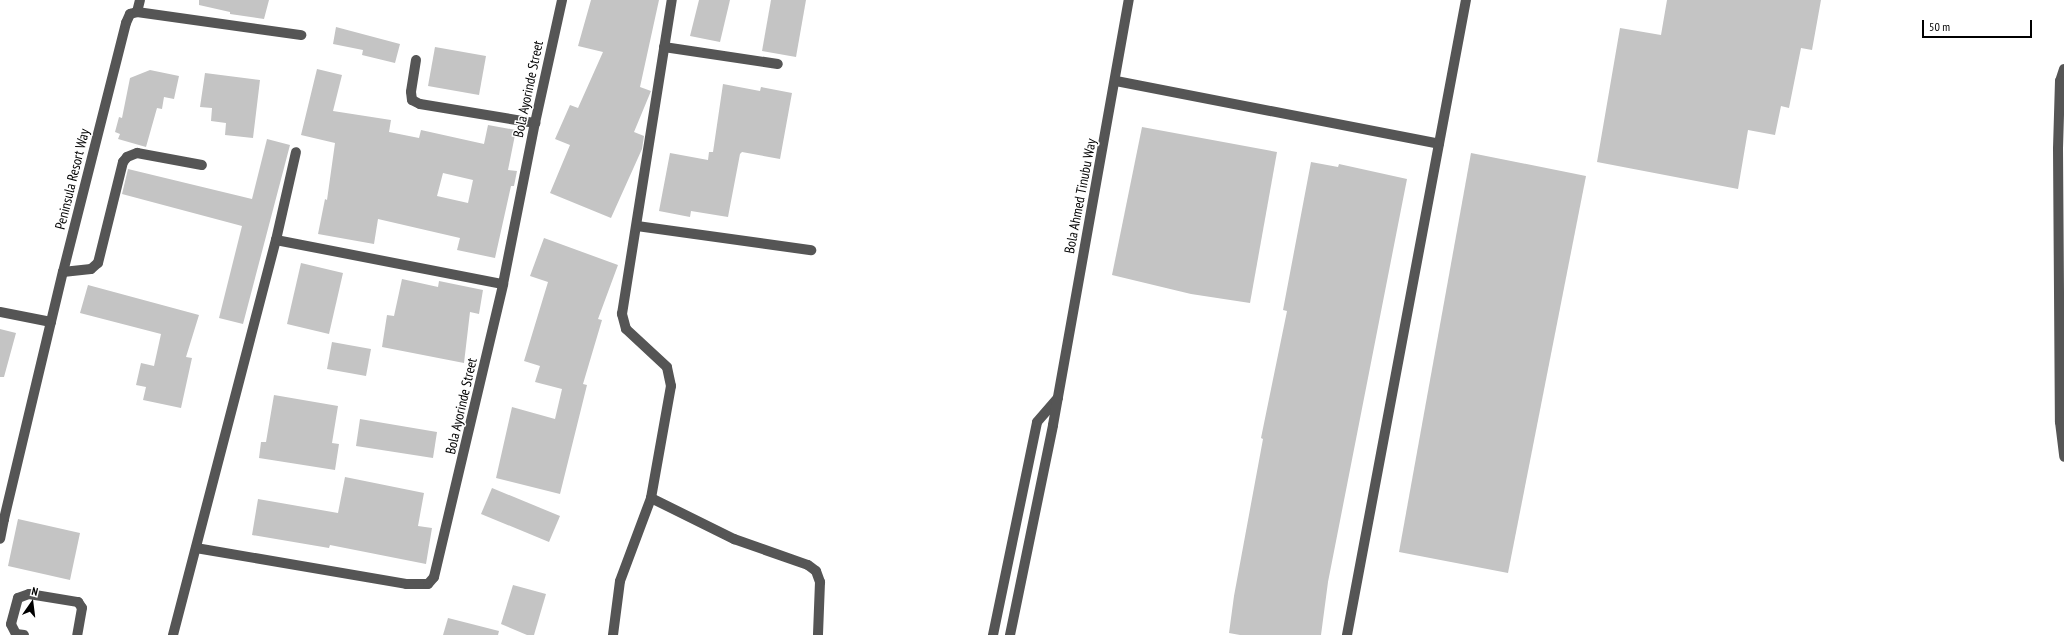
<!DOCTYPE html>
<style>
body{margin:0}
#map{position:relative;width:2064px;height:635px;overflow:hidden;background:#fff;font-family:"PT Sans Narrow",sans-serif}
div>[style]{position:absolute}
[style*='--x']{left:calc(var(--x)*1px);top:calc(var(--y)*1px);width:calc(var(--w)*1px);rotate:calc(var(--a)*1deg)}
.building>*{inset:0;background:#c4c4c4}
.minor>*{height:10px;margin:-5px;padding:0 5px;transform-origin:5px;border-radius:5px;background:#555}
span{translate:-50% -50%;white-space:nowrap;text-align:center;line-height:1.15;-webkit-text-stroke:3px #fff;paint-order:stroke}
.street-label{font-size:14px;color:#000}
.north{position:absolute;left:12px;top:583px;width:40px;height:40px;-webkit-text-stroke:3px #fff;paint-order:stroke;rotate:14deg;font-size:11px;font-weight:700;line-height:16px;text-align:center;color:#000}
.north::after{content:'';display:block;margin:auto;width:14px;height:18px;background:#000;clip-path:polygon(50% 0,100% 100%,50% 72%,0 100%)}
.scale{position:absolute;left:1922px;top:20px;width:110px;height:18px;box-sizing:border-box;border:2px solid #000;border-top:0;padding-left:5px;font-size:12px;line-height:14px;white-space:nowrap;color:#000;-webkit-text-stroke:3px #fff;paint-order:stroke}
</style>
<div id="map">
<div class="building">
<div style="clip-path:polygon(199px 0,269px 0,264px 19px,230px 14px,230px 12px,199px 5px)"></div>
<div style="clip-path:polygon(591px 0,659px 0,640px 87px,651px 91px,634px 132px,644px 136px,642px 149px,611px 218px,550px 193px,570px 145px,555px 139px,570px 105px,578px 108px,603px 52px,578px 46px)"></div>
<div style="clip-path:polygon(699px 0,730px 0,720px 42px,690px 36px)"></div>
<div style="clip-path:polygon(771px 0,806px 0,796px 57px,762px 51px)"></div>
<div style="clip-path:polygon(1667px 0,1821px 0,1812px 50px,1801px 48px,1789px 108px,1781px 106px,1775px 135px,1748px 130px,1738px 189px,1597px 162px,1620px 28px,1661px 35px)"></div>
<div style="clip-path:polygon(336px 27px,400px 44px,395px 63px,362px 55px,363px 50px,333px 44px)"></div>
<div style="clip-path:polygon(435px 47px,486px 56px,479px 95px,428px 86px)"></div>
<div style="clip-path:polygon(evenodd,317px 69px,342px 75px,333px 111px,391px 120px,389px 132px,419px 138px,421px 130px,484px 144px,488px 125px,516px 130px,508px 170px,517px 171px,514px 186px,511px 186px,495px 258px,457px 250px,460px 238px,378px 219px,374px 244px,318px 234px,325px 199px,327px 200px,335px 143px,301px 135px,317px 69px,443px 173px,473px 180px,468px 203px,437px 196px,443px 173px)"></div>
<div style="clip-path:polygon(150px 70px,179px 76px,174px 99px,164px 97px,162px 109px,157px 108px,146px 147px,118px 139px,120px 134px,115px 132px,119px 117px,122px 118px,130px 78px)"></div>
<div style="clip-path:polygon(205px 73px,260px 80px,253px 138px,225px 135px,226px 123px,211px 121px,212px 108px,200px 107px)"></div>
<div style="clip-path:polygon(723px 84px,760px 91px,761px 87px,792px 93px,780px 159px,742px 152px,740px 154px,728px 217px,691px 211px,690px 217px,659px 211px,670px 153px,708px 160px,709px 152px,713px 152px)"></div>
<div style="clip-path:polygon(1142px 127px,1277px 152px,1250px 303px,1191px 294px,1112px 275px)"></div>
<div style="clip-path:polygon(267px 139px,290px 145px,243px 324px,219px 318px,242px 226px,122px 194px,128px 169px,252px 199px)"></div>
<div style="clip-path:polygon(1471px 153px,1586px 176px,1508px 573px,1399px 552px)"></div>
<div style="clip-path:polygon(1311px 162px,1338px 167px,1339px 164px,1407px 179px,1328px 582px,1321px 635px,1240px 635px,1229px 633px,1234px 596px,1263px 439px,1261px 438px,1287px 311px,1283px 310px)"></div>
<div style="clip-path:polygon(544px 238px,618px 265px,598px 319px,602px 320px,583px 384px,587px 385px,560px 494px,496px 478px,512px 407px,555px 419px,562px 389px,535px 382px,540px 366px,524px 361px,548px 282px,530px 276px)"></div>
<div style="clip-path:polygon(301px 263px,343px 273px,329px 334px,287px 324px)"></div>
<div style="clip-path:polygon(402px 279px,438px 287px,439px 281px,483px 290px,479px 314px,470px 312px,464px 363px,382px 347px,387px 315px,394px 316px)"></div>
<div style="clip-path:polygon(88px 285px,199px 315px,186px 357px,192px 358px,181px 408px,143px 400px,146px 387px,136px 385px,141px 363px,154px 366px,161px 334px,80px 313px)"></div>
<div style="clip-path:polygon(0 329px,16px 333px,4px 377px,0 377px)"></div>
<div style="clip-path:polygon(332px 342px,371px 349px,366px 376px,327px 369px)"></div>
<div style="clip-path:polygon(274px 395px,338px 406px,332px 443px,339px 444px,335px 470px,259px 458px,261px 442px,266px 442px)"></div>
<div style="clip-path:polygon(360px 419px,437px 432px,433px 458px,356px 446px)"></div>
<div style="clip-path:polygon(345px 477px,424px 493px,418px 526px,432px 528px,426px 564px,330px 545px,329px 548px,252px 535px,258px 499px,338px 513px)"></div>
<div style="clip-path:polygon(492px 488px,560px 516px,549px 542px,481px 514px)"></div>
<div style="clip-path:polygon(18px 519px,80px 533px,70px 580px,8px 566px)"></div>
<div style="clip-path:polygon(513px 585px,546px 594px,534px 635px,527px 635px,501px 624px)"></div>
<div style="clip-path:polygon(448px 618px,499px 631px,498px 635px,443px 635px)"></div>
</div>
<div class="minor">
<div style="--x:137;--y:12;--w:12;--a:-76"></div>
<div style="--x:664;--y:47;--w:115;--a:8.5"></div>
<div style="--x:416;--y:60;--w:32;--a:99"></div>
<div style="--x:411;--y:92;--w:8;--a:83"></div>
<div style="--x:412;--y:100;--w:9;--a:27"></div>
<div style="--x:420;--y:104;--w:117;--a:9.4"></div>
<div style="--x:2064;--y:69;--w:13;--a:108"></div>
<div style="--x:2060;--y:81;--w:68;--a:91.7"></div>
<div style="--x:2058;--y:149;--w:273;--a:89.6"></div>
<div style="--x:2060;--y:422;--w:35;--a:83"></div>
<div style="--x:1116;--y:81;--w:329;--a:11"></div>
<div style="--x:637;--y:226;--w:176;--a:7.9"></div>
<div style="--x:276;--y:240;--w:231;--a:11"></div>
<div style="--x:63;--y:272;--w:28;--a:-6"></div>
<div style="--x:91;--y:269;--w:9;--a:-41"></div>
<div style="--x:98;--y:263;--w:104;--a:-76.1"></div>
<div style="--x:123;--y:162;--w:6;--a:-51"></div>
<div style="--x:127;--y:157;--w:11;--a:-22"></div>
<div style="--x:137;--y:153;--w:66;--a:10.5"></div>
<div style="--x:0;--y:312;--w:52;--a:11.1"></div>
<div style="--x:651;--y:498;--w:93;--a:26.3"></div>
<div style="--x:734;--y:539;--w:78;--a:19.4"></div>
<div style="--x:808;--y:565;--w:10;--a:37"></div>
<div style="--x:816;--y:571;--w:12;--a:70"></div>
<div style="--x:820;--y:582;--w:53;--a:92.2"></div>
<div style="--x:0;--y:519;--w:4;--a:0"></div>
<div style="--x:4;--y:519;--w:20;--a:101"></div>
<div style="--x:4;--y:519;--w:254;--a:-76.6"></div>
<div style="--x:63;--y:272;--w:257;--a:-75.8"></div>
<div style="--x:126;--y:23;--w:10;--a:-66"></div>
<div style="--x:130;--y:14;--w:7;--a:-16"></div>
<div style="--x:137;--y:12;--w:166;--a:8"></div>
<div style="--x:196;--y:548;--w:213;--a:9.7"></div>
<div style="--x:406;--y:584;--w:22;--a:0"></div>
<div style="--x:428;--y:584;--w:9;--a:-49"></div>
<div style="--x:434;--y:577;--w:301;--a:-76.7"></div>
<div style="--x:503;--y:284;--w:164;--a:-78.8"></div>
<div style="--x:535;--y:123;--w:126;--a:-77.6"></div>
<div style="--x:24;--y:635;--w:8;--a:-173"></div>
<div style="--x:16;--y:634;--w:11;--a:-117"></div>
<div style="--x:11;--y:624;--w:27;--a:-75"></div>
<div style="--x:18;--y:598;--w:12;--a:-20"></div>
<div style="--x:29;--y:594;--w:50;--a:9.3"></div>
<div style="--x:78;--y:602;--w:7;--a:56"></div>
<div style="--x:82;--y:608;--w:27;--a:100"></div>
<div style="--x:173;--y:635;--w:408;--a:-75.4"></div>
<div style="--x:276;--y:240;--w:90;--a:-77.2"></div>
<div style="--x:613;--y:635;--w:54;--a:-82.6"></div>
<div style="--x:620;--y:581;--w:89;--a:-69.5"></div>
<div style="--x:651;--y:498;--w:114;--a:-79.9"></div>
<div style="--x:671;--y:386;--w:19;--a:-102"></div>
<div style="--x:667;--y:367;--w:56;--a:-137.2"></div>
<div style="--x:626;--y:329;--w:16;--a:-105"></div>
<div style="--x:622;--y:314;--w:318;--a:-81"></div>
<div style="--x:993;--y:635;--w:217;--a:-78.3"></div>
<div style="--x:1037;--y:422;--w:32;--a:-49"></div>
<div style="--x:1010;--y:635;--w:214;--a:-78.4"></div>
<div style="--x:1053;--y:425;--w:432;--a:-79.9"></div>
<div style="--x:1347;--y:635;--w:646;--a:-79.39"></div>
</div>
<div class="street-label">
<span style="left:528px;top:89px;rotate:-78deg">Bola Ayorinde Street</span>
<span style="left:72px;top:179px;rotate:-76deg">Peninsula Resort Way</span>
<span style="left:1080px;top:196px;rotate:-79deg">Bola Ahmed Tinubu Way</span>
<span style="left:461px;top:406px;rotate:-77deg">Bola Ayorinde Street</span>
</div>
<div class="north">N</div>
<div class="scale">50 m</div>
</div>
